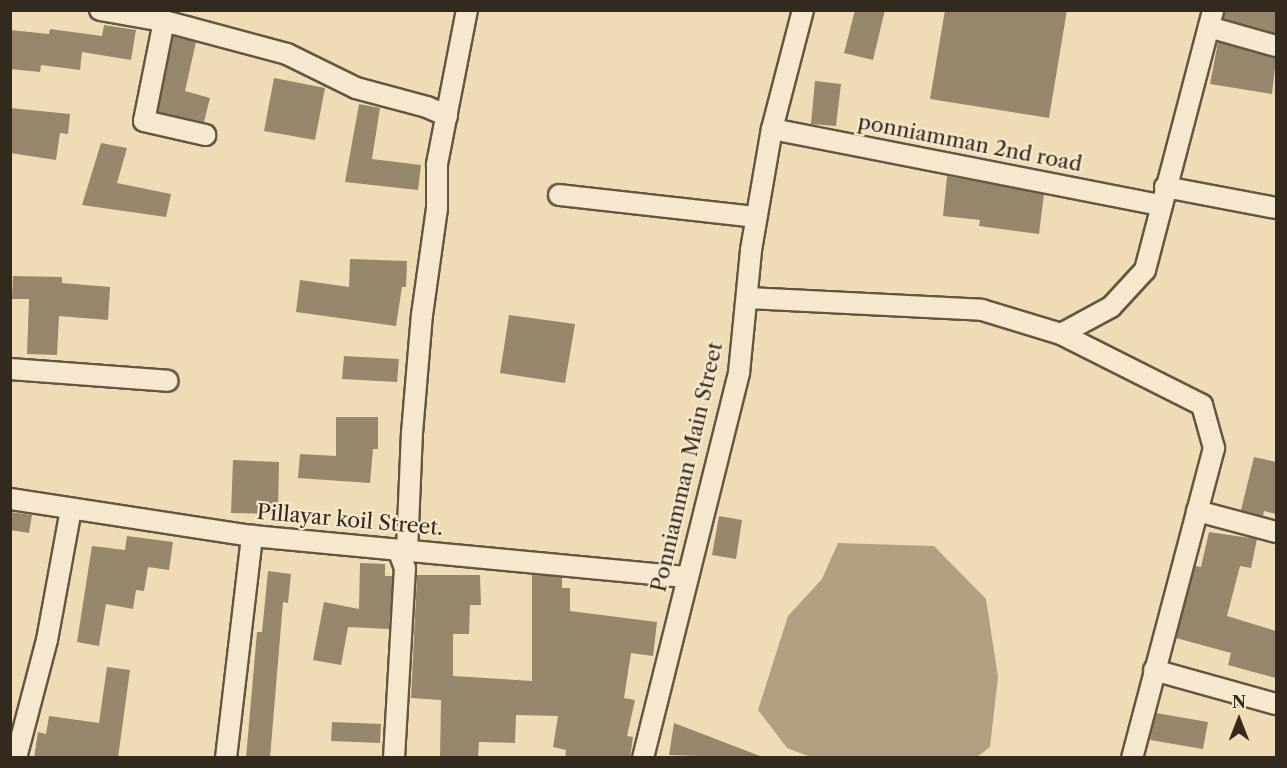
<!DOCTYPE html>
<style>
body{margin:0}
#map{position:relative;width:1287px;height:768px;overflow:hidden;background:#f0dcb4;font-family:"Libre Caslon Text",serif}
div>[style]{position:absolute}
[style*='--x']{left:calc(var(--x)*1px);top:calc(var(--y)*1px);width:calc(var(--w)*1px);rotate:calc(var(--a)*1deg)}
.water>*{inset:0;background:#b09f81}
.building>*{inset:0;background:#95866c}
.roads{filter:drop-shadow(2px 0 #625643) drop-shadow(-2px 0 #625643) drop-shadow(0 2px #625643) drop-shadow(0 -2px #625643)}
.minor>*{height:20px;margin:-10px;padding:0 10px;transform-origin:10px;border-radius:10px;background:#f5e8ce}
span{translate:-50% -50%;white-space:nowrap;text-align:center;line-height:1.15;-webkit-text-stroke:4.5px #f5e8ce;paint-order:stroke}
.street-label{font-size:21px;color:#33291d}
.frame{position:absolute;inset:0;border:12px solid #33291d;pointer-events:none}
.north{position:absolute;left:1209px;top:690px;width:60px;height:60px;-webkit-text-stroke:4px #f5e8ce;paint-order:stroke;rotate:0deg;font-size:16px;font-weight:700;line-height:24px;text-align:center;color:#33291d}
.north::after{content:'';display:block;margin:auto;width:21px;height:27px;background:#33291d;clip-path:polygon(50% 0,100% 100%,50% 72%,0 100%)}
</style>
<div id="map">
<div class="water">
<div style="clip-path:polygon(838px 543px,934px 546px,986px 599px,998px 677px,990px 747px,977px 757px,811px 757px,787px 748px,758px 710px,788px 616px,822px 579px)"></div>
</div>
<div class="building">
<div style="clip-path:polygon(855px 10px,885px 10px,873px 60px,844px 53px)"></div>
<div style="clip-path:polygon(945px 10px,1067px 10px,1049px 118px,930px 99px)"></div>
<div style="clip-path:polygon(1225px 10px,1276px 10px,1276px 34px,1223px 19px)"></div>
<div style="clip-path:polygon(104px 25px,136px 30px,131px 60px,82px 52px,80px 70px,41px 65px,40px 72px,10px 69px,10px 30px,49px 34px,50px 29px,102px 36px)"></div>
<div style="clip-path:polygon(173px 36px,196px 42px,185px 91px,210px 98px,204px 122px,158px 112px)"></div>
<div style="clip-path:polygon(1218px 42px,1276px 58px,1272px 94px,1210px 84px)"></div>
<div style="clip-path:polygon(274px 78px,325px 88px,315px 140px,264px 131px)"></div>
<div style="clip-path:polygon(815px 81px,841px 84px,836px 126px,811px 124px)"></div>
<div style="clip-path:polygon(359px 104px,380px 108px,372px 159px,421px 165px,418px 190px,345px 182px)"></div>
<div style="clip-path:polygon(10px 108px,70px 114px,68px 134px,60px 133px,56px 160px,10px 153px)"></div>
<div style="clip-path:polygon(101px 143px,127px 148px,117px 183px,171px 194px,166px 217px,82px 205px)"></div>
<div style="clip-path:polygon(947px 176px,1044px 194px,1039px 234px,979px 226px,980px 220px,943px 216px)"></div>
<div style="clip-path:polygon(350px 259px,407px 261px,406px 287px,402px 287px,396px 326px,296px 312px,300px 280px,349px 287px)"></div>
<div style="clip-path:polygon(13px 276px,62px 277px,62px 283px,110px 287px,108px 320px,59px 316px,57px 355px,27px 354px,29px 299px,12px 299px)"></div>
<div style="clip-path:polygon(509px 315px,575px 324px,565px 383px,500px 373px)"></div>
<div style="clip-path:polygon(344px 356px,399px 359px,397px 382px,342px 379px)"></div>
<div style="clip-path:polygon(336px 417px,378px 417px,378px 449px,373px 449px,370px 483px,298px 478px,300px 454px,336px 456px)"></div>
<div style="clip-path:polygon(1254px 457px,1276px 462px,1276px 514px,1264px 511px,1263px 516px,1241px 510px)"></div>
<div style="clip-path:polygon(233px 460px,279px 462px,278px 514px,231px 513px)"></div>
<div style="clip-path:polygon(10px 512px,32px 515px,29px 533px,10px 530px)"></div>
<div style="clip-path:polygon(719px 516px,742px 520px,736px 559px,712px 555px)"></div>
<div style="clip-path:polygon(1209px 532px,1257px 539px,1251px 568px,1240px 566px,1227px 616px,1276px 631px,1276px 678px,1228px 665px,1231px 653px,1176px 638px,1195px 566px,1201px 567px)"></div>
<div style="clip-path:polygon(127px 536px,173px 542px,169px 570px,148px 567px,144px 591px,136px 590px,133px 609px,106px 604px,99px 646px,77px 642px,92px 546px,125px 550px)"></div>
<div style="clip-path:polygon(360px 563px,385px 564px,385px 576px,393px 576px,389px 629px,348px 627px,341px 665px,313px 660px,324px 602px,359px 609px)"></div>
<div style="clip-path:polygon(268px 571px,291px 574px,288px 603px,283px 602px,270px 758px,246px 758px,257px 632px,262px 632px)"></div>
<div style="clip-path:polygon(417px 575px,480px 575px,481px 605px,470px 605px,469px 634px,453px 634px,453px 676px,532px 681px,532px 575px,562px 577px,562px 588px,570px 588px,570px 611px,657px 622px,653px 656px,631px 653px,624px 698px,635px 700px,627px 736px,633px 737px,630px 758px,565px 758px,566px 750px,553px 747px,558px 716px,516px 715px,515px 743px,479px 742px,478px 758px,440px 758px,441px 700px,411px 698px)"></div>
<div style="clip-path:polygon(107px 667px,130px 670px,118px 758px,34px 758px,38px 732px,46px 734px,49px 716px,99px 723px)"></div>
<div style="clip-path:polygon(1156px 713px,1208px 722px,1203px 749px,1150px 740px)"></div>
<div style="clip-path:polygon(332px 722px,381px 724px,380px 743px,331px 741px)"></div>
<div style="clip-path:polygon(674px 723px,760px 756px,760px 758px,669px 755px)"></div>
</div>
<div class="roads">
<div class="minor">
<div style="--x:100;--y:10;--w:65;--a:9.8"></div>
<div style="--x:164;--y:21;--w:127;--a:15"></div>
<div style="--x:287;--y:54;--w:77;--a:26.2"></div>
<div style="--x:356;--y:88;--w:73;--a:15"></div>
<div style="--x:427;--y:107;--w:22;--a:24"></div>
<div style="--x:164;--y:21;--w:102;--a:101.3"></div>
<div style="--x:144;--y:121;--w:63;--a:12.9"></div>
<div style="--x:1209;--y:27;--w:70;--a:15.8"></div>
<div style="--x:772;--y:129;--w:395;--a:11.1"></div>
<div style="--x:1165;--y:187;--w:113;--a:10.7"></div>
<div style="--x:559;--y:195;--w:198;--a:6.4"></div>
<div style="--x:748;--y:298;--w:234;--a:2.9"></div>
<div style="--x:982;--y:310;--w:83;--a:16.9"></div>
<div style="--x:1061;--y:334;--w:158;--a:26.7"></div>
<div style="--x:1202;--y:405;--w:45;--a:74.4"></div>
<div style="--x:1214;--y:448;--w:321;--a:104.8"></div>
<div style="--x:1061;--y:334;--w:57;--a:-28.4"></div>
<div style="--x:1111;--y:307;--w:50;--a:-47.4"></div>
<div style="--x:1145;--y:270;--w:269;--a:-75.3"></div>
<div style="--x:10;--y:369;--w:158;--a:4.3"></div>
<div style="--x:10;--y:499;--w:245;--a:8.7"></div>
<div style="--x:252;--y:536;--w:436;--a:5.4"></div>
<div style="--x:1197;--y:511;--w:82;--a:14.9"></div>
<div style="--x:407;--y:551;--w:118;--a:-87.6"></div>
<div style="--x:412;--y:433;--w:118;--a:-85.2"></div>
<div style="--x:422;--y:315;--w:108;--a:-82"></div>
<div style="--x:437;--y:208;--w:44;--a:-90"></div>
<div style="--x:437;--y:164;--w:157;--a:-79"></div>
<div style="--x:1154;--y:670;--w:127;--a:15.6"></div>
<div style="--x:16;--y:758;--w:122;--a:-75.3"></div>
<div style="--x:47;--y:640;--w:133;--a:-79.6"></div>
<div style="--x:226;--y:758;--w:224;--a:-83.3"></div>
<div style="--x:394;--y:758;--w:190;--a:-86.7"></div>
<div style="--x:405;--y:568;--w:19;--a:-111"></div>
<div style="--x:643;--y:758;--w:397;--a:-76"></div>
<div style="--x:739;--y:373;--w:124;--a:-84.4"></div>
<div style="--x:751;--y:250;--w:123;--a:-80.2"></div>
<div style="--x:772;--y:129;--w:123;--a:-75.4"></div>
</div>
</div>
<div class="street-label">
<span style="left:970px;top:143px;rotate:11deg">ponniamman 2nd road</span>
<span style="left:687px;top:467px;rotate:-77deg">Ponniamman Main Street</span>
<span style="left:350px;top:520px;rotate:5deg">Pillayar koil Street.</span>
</div>
<div class="frame"></div>
<div class="north">N</div>
</div>
